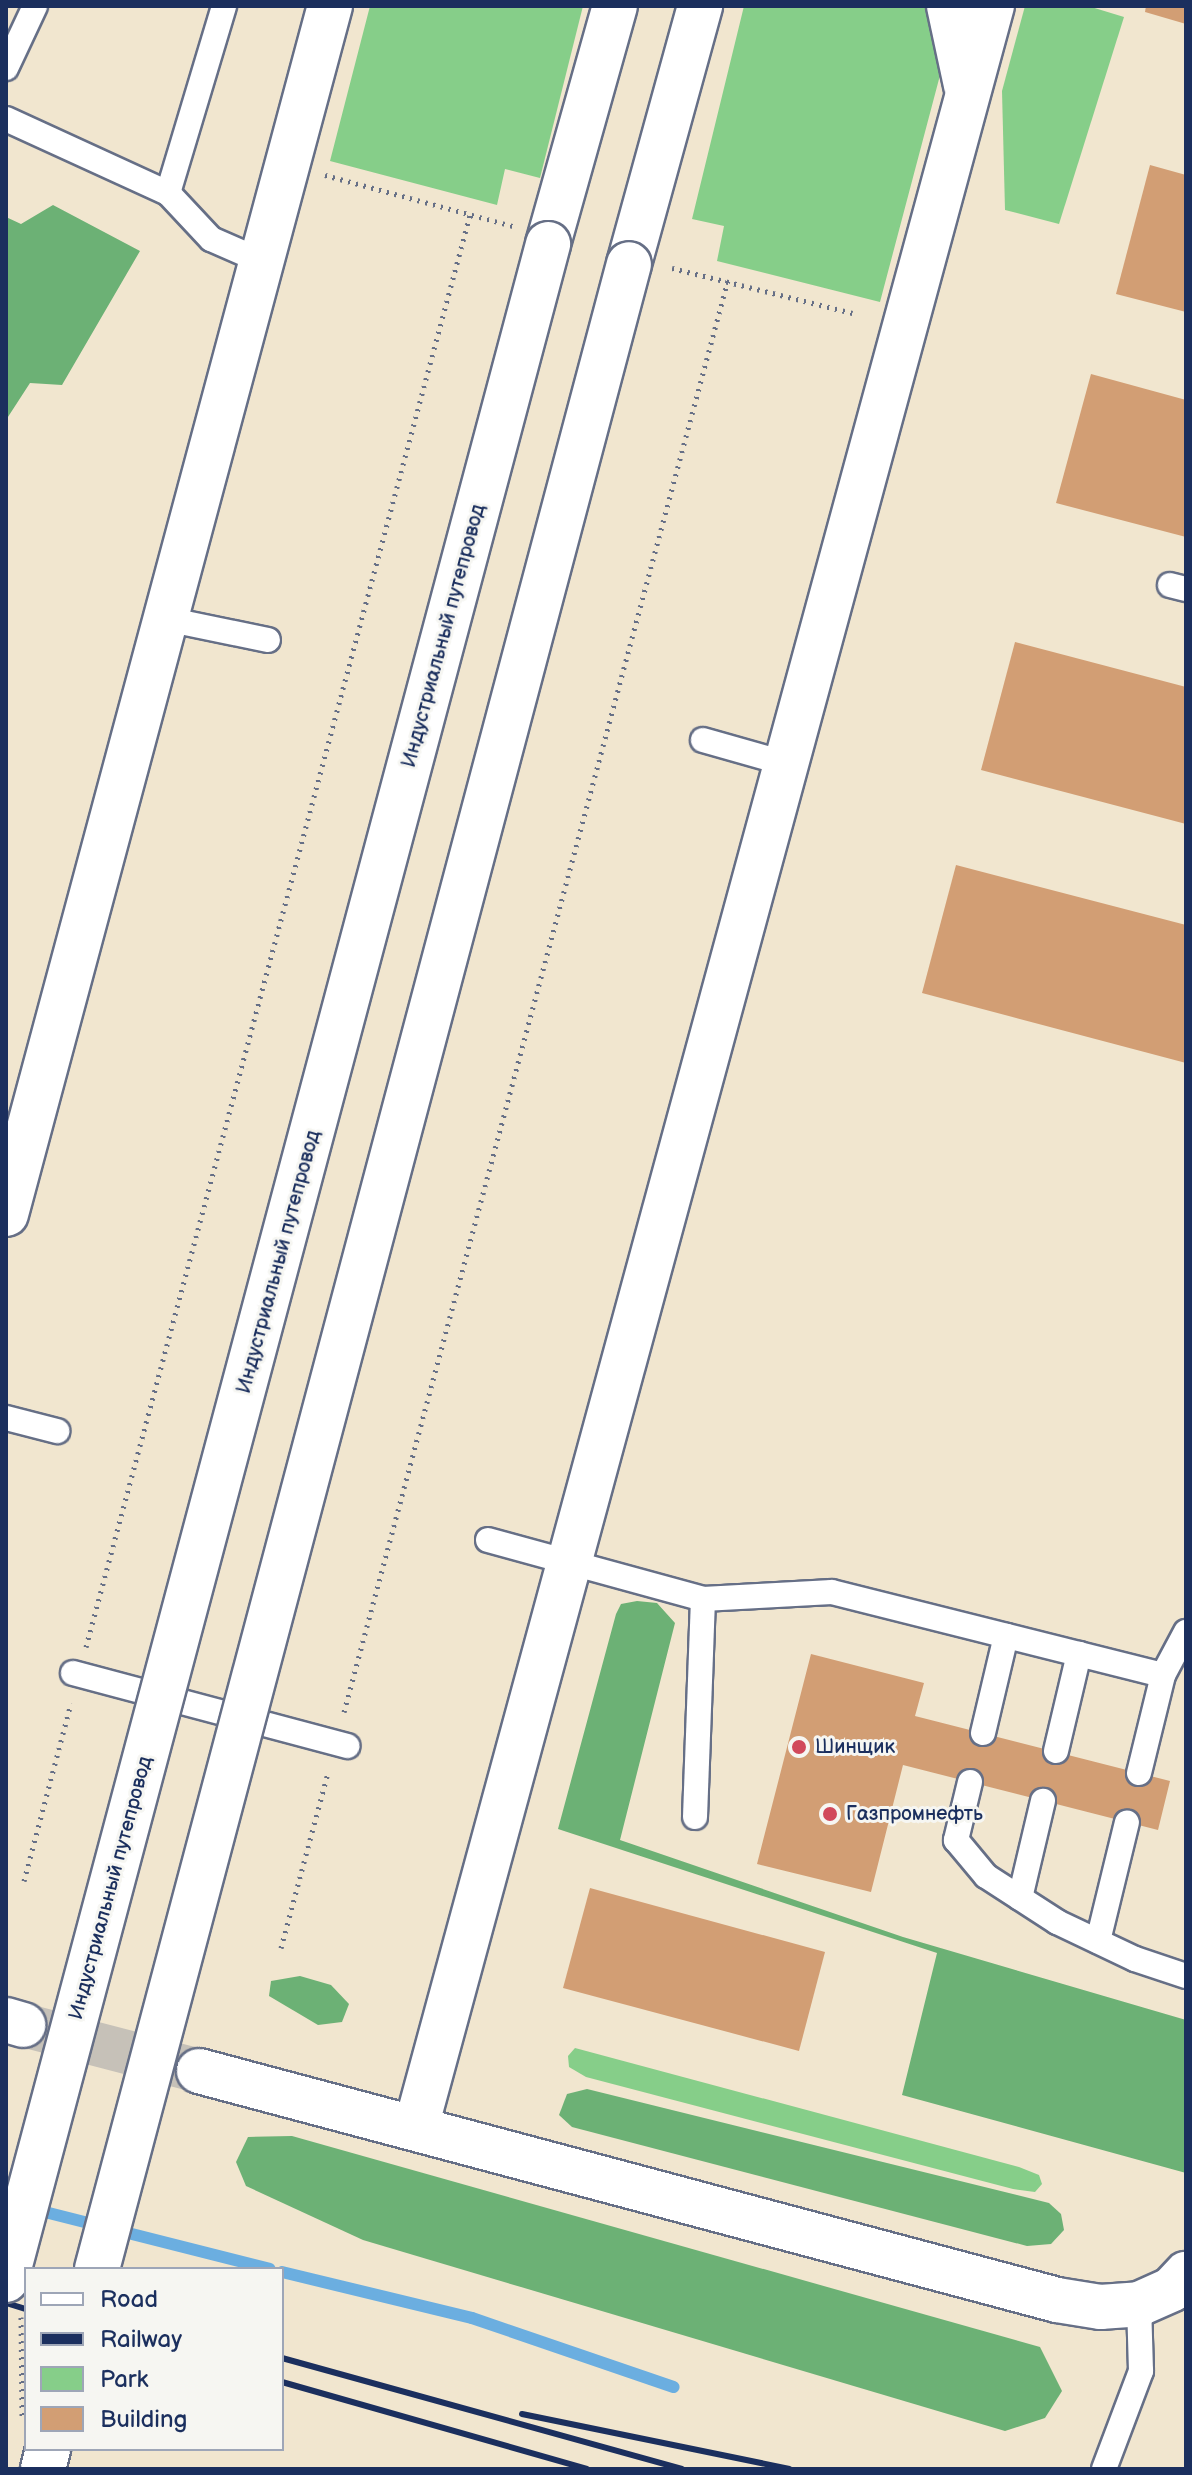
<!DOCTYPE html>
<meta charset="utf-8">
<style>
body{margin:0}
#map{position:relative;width:1192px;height:2475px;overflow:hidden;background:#f1e6cf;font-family:"Balsamiq Sans",sans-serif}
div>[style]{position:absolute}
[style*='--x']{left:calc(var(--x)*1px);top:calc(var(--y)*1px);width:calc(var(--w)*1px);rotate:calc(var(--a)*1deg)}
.green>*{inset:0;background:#86ce89}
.forest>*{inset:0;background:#6cb175}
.stream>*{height:12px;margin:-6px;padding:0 6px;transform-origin:6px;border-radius:6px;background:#6baee0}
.building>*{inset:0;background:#d29e74}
.secondary-tunnel>*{height:44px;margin-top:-22px;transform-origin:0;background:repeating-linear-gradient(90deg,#c6c1b8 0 44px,transparent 0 66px)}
.path>*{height:5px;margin-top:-2.5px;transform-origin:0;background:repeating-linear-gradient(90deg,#666f86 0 2px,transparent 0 8px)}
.roads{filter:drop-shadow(2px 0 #666f86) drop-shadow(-2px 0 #666f86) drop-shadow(0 2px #666f86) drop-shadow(0 -2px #666f86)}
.lane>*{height:24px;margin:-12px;padding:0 12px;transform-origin:12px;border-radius:12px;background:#fff}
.secondary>*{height:44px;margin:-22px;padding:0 22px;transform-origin:22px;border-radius:22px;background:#fff}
.primary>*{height:44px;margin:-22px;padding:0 22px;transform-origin:22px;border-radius:22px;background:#fff}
.rail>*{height:6px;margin:-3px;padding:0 3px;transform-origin:3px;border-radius:3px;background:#1b2f5e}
.bridges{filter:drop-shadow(2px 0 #666f86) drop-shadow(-2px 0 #666f86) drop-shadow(0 2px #666f86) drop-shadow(0 -2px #666f86)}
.primary-bridge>*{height:44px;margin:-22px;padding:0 22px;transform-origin:22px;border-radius:22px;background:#fff}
.dots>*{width:22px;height:22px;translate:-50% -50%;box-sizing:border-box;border:4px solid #f6f6f2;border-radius:50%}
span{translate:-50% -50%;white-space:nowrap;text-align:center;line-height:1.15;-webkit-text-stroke:6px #f6f6f2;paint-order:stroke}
.street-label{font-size:20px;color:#1b2f5e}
.poi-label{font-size:20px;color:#1b2f5e}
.left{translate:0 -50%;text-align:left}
.frame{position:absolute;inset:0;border:8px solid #1b2f5e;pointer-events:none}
.legend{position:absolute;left:24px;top:2267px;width:260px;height:184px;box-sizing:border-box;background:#f6f6f2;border:2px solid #9ea6b7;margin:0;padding:10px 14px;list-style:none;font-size:24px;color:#1b2f5e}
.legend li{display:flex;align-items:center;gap:16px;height:40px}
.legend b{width:40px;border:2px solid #9ea6b7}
</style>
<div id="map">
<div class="green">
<div style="clip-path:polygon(370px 6px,583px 6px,540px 178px,505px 169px,497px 205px,330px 161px)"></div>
<div style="clip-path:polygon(744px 6px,932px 6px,943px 64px,880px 302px,717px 261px,724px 226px,692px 219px)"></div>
<div style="clip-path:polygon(1025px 6px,1088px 6px,1124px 17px,1059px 224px,1005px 210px,1002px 91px)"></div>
<div style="clip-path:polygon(575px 2048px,1019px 2167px,1039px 2175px,1042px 2184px,1035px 2192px,1013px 2189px,586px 2077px,569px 2067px,568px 2056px)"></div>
</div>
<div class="forest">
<div style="clip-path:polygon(53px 205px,140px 251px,62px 385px,30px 383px,6px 420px,6px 217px,21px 224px)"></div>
<div style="clip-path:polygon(637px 1601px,657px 1603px,675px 1623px,620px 1840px,903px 1937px,1186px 2020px,1186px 2173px,902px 2095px,937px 1953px,558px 1829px,616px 1614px,621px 1604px)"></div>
<div style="clip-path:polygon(300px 1976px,331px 1985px,349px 2004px,342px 2022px,318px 2025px,269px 1996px,271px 1981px)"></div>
<div style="clip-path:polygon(587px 2089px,1049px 2203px,1061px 2214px,1064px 2230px,1051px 2244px,1027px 2246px,572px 2127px,559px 2115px,567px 2094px)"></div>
<div style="clip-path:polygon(292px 2136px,1040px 2347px,1062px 2391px,1045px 2418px,1005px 2431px,363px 2240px,246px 2186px,236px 2162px,248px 2137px)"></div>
</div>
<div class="stream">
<div style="--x:33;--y:2209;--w:244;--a:14.2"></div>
<div style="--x:282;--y:2272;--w:195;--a:13.6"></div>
<div style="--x:472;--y:2318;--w:213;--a:18.9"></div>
</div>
<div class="building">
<div style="clip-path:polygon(1146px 6px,1186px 6px,1186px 24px,1145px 12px)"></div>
<div style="clip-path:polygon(1150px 165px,1186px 175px,1186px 312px,1116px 294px)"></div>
<div style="clip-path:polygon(1091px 374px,1186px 400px,1186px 537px,1056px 503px)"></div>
<div style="clip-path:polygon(1015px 642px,1186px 687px,1186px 824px,981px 770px)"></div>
<div style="clip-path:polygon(956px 865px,1186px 925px,1186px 1063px,922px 993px)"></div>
<div style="clip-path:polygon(811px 1654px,924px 1683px,915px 1716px,1170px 1781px,1158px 1830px,903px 1765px,871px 1892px,757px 1864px)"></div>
<div style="clip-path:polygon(590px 1888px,825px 1952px,799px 2051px,563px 1988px)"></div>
</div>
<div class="secondary-tunnel">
<div style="--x:23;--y:2025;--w:182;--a:14.6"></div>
</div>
<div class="path">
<div style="--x:325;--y:175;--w:195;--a:15.2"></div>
<div style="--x:672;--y:268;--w:186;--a:14"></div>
<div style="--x:86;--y:1647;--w:1483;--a:-74.99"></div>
<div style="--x:344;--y:1712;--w:1483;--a:-74.99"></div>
<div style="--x:24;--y:1881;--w:184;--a:-75.2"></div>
<div style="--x:281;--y:1948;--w:182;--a:-75"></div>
<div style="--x:21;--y:2317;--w:102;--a:89.4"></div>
</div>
<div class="roads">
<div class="lane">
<div style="--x:6;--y:68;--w:68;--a:-64.9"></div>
<div style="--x:6;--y:119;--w:178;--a:24.6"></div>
<div style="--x:168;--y:193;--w:63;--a:46.9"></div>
<div style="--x:211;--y:239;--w:55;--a:23.7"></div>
<div style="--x:168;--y:193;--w:195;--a:-73.3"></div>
<div style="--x:1170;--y:585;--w:16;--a:14"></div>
<div style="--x:166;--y:619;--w:104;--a:11.6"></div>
<div style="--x:703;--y:740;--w:88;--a:15.8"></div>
<div style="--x:6;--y:1418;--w:53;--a:14.3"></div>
<div style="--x:488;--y:1540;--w:223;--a:15.3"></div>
<div style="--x:703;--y:1599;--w:129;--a:-3.1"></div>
<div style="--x:832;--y:1592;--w:341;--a:14.1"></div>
<div style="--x:73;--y:1673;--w:284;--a:14.9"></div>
<div style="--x:983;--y:1733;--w:100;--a:-76.7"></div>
<div style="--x:1056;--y:1751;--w:100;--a:-76.7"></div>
<div style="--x:1139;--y:1773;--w:101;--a:-76.2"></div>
<div style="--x:1163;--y:1675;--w:49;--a:-61.9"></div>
<div style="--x:970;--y:1782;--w:60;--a:103.6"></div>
<div style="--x:956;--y:1840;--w:47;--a:50.2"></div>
<div style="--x:986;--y:1876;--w:85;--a:32.9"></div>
<div style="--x:1057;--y:1922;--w:86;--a:25.4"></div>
<div style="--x:1135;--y:1959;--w:54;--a:18.4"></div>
<div style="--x:695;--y:1817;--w:218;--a:-87.9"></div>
<div style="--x:1020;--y:1898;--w:100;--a:-76.7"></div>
<div style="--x:1098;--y:1941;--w:122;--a:-76.3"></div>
<div style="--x:1104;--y:2469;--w:105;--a:-69.3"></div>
<div style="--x:1141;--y:2371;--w:67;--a:-91.7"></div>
</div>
<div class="secondary">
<div style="--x:949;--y:6;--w:81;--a:77.9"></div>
<div style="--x:6;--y:1214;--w:1251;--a:-74.99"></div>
<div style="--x:6;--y:2020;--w:18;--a:16"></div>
<div style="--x:199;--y:2071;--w:888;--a:14.94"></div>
<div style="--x:1057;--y:2300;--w:44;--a:9.2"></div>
<div style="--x:1100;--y:2307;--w:39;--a:-4"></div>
<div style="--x:1139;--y:2304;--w:36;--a:-24"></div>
<div style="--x:1172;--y:2289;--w:21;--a:-47"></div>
<div style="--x:416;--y:2127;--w:2198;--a:-74.81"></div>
</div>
<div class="primary">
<div style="--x:548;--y:244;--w:247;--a:-74.3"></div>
<div style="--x:629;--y:264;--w:268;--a:-74.6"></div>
</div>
</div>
<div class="rail">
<div style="--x:6;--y:2280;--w:21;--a:14"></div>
<div style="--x:6;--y:2303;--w:21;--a:17"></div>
<div style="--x:282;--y:2358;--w:415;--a:15.5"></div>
<div style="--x:282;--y:2382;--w:317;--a:15.9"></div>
<div style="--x:522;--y:2414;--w:273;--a:11.6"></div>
</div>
<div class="bridges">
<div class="primary-bridge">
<div style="--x:97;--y:2269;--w:2074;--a:-75.14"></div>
<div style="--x:6;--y:2280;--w:2107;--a:-75.09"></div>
<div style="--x:43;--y:2469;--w:21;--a:-76"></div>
</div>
</div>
<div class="dots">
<div style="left:799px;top:1747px;background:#d1495b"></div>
<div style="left:830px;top:1814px;background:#d1495b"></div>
</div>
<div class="street-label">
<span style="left:444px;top:636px;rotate:-75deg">Индустриальный путепровод</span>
<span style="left:279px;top:1262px;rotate:-75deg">Индустриальный путепровод</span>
<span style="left:111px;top:1888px;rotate:-75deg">Индустриальный путепровод</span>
</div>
<div class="poi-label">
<span class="left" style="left:815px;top:1747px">Шинщик</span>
<span class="left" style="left:846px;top:1814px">Газпромнефть</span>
</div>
<div class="frame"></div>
<ul class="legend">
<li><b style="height:10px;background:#fff"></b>Road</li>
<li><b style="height:10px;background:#1b2f5e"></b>Railway</li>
<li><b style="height:22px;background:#86ce89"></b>Park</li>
<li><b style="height:22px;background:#d29e74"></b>Building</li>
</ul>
</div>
